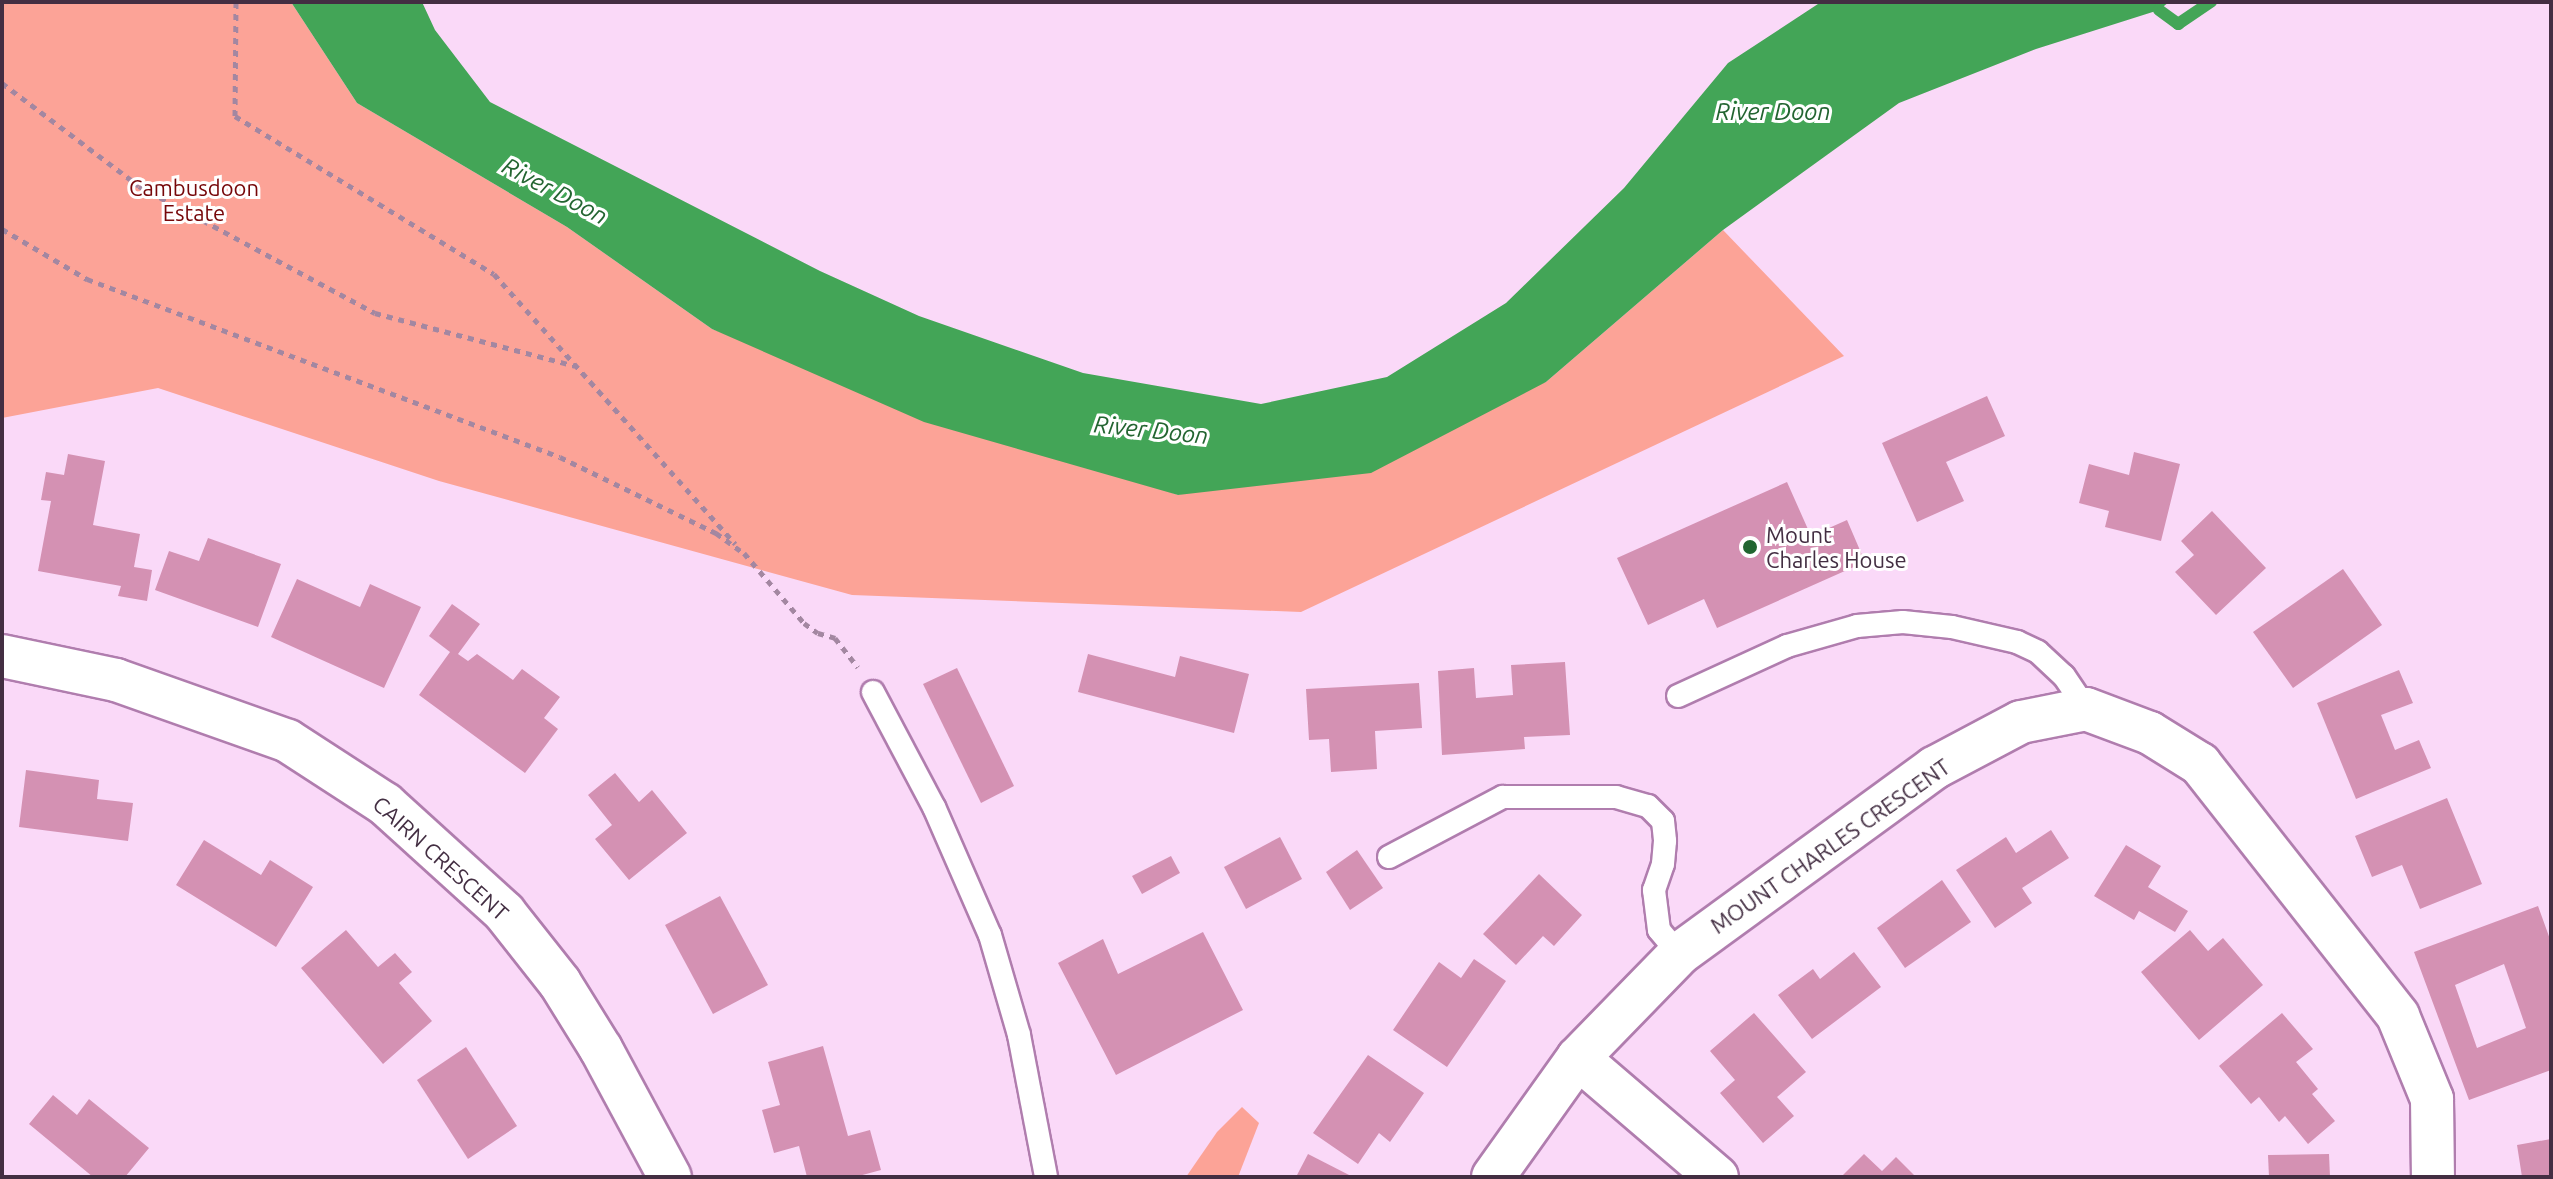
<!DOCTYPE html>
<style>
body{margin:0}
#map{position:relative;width:2553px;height:1179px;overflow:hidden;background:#fad9f8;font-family:Ubuntu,sans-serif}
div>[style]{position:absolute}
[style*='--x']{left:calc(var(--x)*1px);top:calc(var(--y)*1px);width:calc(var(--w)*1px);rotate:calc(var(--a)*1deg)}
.green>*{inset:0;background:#fca397}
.water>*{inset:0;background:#43a557}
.stream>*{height:12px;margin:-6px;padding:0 6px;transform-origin:6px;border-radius:6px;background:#43a557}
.building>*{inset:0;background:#d491b3}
.path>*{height:5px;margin-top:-2.5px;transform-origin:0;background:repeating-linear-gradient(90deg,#a387a1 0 6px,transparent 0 12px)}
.roads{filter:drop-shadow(2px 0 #b07dae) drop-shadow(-2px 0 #b07dae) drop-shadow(0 2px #b07dae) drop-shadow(0 -2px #b07dae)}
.lane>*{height:22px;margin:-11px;padding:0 11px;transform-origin:11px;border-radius:11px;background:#fff}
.street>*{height:42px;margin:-21px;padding:0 21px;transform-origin:21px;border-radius:21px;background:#fff}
.dots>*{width:22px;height:22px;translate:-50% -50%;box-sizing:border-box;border:4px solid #fff;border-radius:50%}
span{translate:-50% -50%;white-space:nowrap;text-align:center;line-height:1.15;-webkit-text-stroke:6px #fff;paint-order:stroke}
.park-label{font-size:22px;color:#760709}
.poi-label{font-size:22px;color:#432e42}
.left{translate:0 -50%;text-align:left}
.street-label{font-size:22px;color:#432e42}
.water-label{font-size:24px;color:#236531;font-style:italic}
.frame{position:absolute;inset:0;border:4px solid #432e42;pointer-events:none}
</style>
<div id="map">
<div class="green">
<div style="clip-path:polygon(2px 2px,291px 2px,357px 103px,567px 227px,712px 329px,1178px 495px,1546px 382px,1723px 230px,1844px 356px,1301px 612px,852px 595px,439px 481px,158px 388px,2px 418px)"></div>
<div style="clip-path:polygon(1242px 1107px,1259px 1123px,1238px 1177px,1186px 1177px,1217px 1132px)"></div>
</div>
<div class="water">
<div style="clip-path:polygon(291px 2px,422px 2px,435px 30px,490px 102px,820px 271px,919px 316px,1083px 373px,1261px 404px,1387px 377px,1506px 303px,1624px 188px,1728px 63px,1821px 2px,2169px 2px,2159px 10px,2036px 49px,1899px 103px,1723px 230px,1546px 382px,1371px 473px,1178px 495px,924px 422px,712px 329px,567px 227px,357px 103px)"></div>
</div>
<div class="stream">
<div style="--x:2159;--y:10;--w:24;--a:36"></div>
<div style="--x:2178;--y:24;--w:40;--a:-34"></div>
</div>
<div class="building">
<div style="clip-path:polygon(1987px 396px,2005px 436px,1946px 462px,1964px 501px,1917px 522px,1882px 443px)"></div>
<div style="clip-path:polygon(2134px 452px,2180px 464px,2161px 541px,2105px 527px,2109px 511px,2079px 503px,2089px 464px,2129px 475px)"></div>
<div style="clip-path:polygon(68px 454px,105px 461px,93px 525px,140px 534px,134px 567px,152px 570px,147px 601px,118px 596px,121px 586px,38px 571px,51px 501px,41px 500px,46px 472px,64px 475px)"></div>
<div style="clip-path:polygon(1787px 482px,1811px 536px,1847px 520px,1865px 562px,1717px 628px,1704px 599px,1648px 625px,1617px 558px)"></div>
<div style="clip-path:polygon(2212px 511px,2266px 568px,2216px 615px,2175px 572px,2194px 555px,2181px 541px)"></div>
<div style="clip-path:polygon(208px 538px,281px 564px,258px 627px,155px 590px,169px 551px,199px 561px)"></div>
<div style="clip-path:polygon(2343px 569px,2382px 625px,2293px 688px,2253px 632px)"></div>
<div style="clip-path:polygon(297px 579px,360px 607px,370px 584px,421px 607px,384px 688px,271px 637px)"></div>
<div style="clip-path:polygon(452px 604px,480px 624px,458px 654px,468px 661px,477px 654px,513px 680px,522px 669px,560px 697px,544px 718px,558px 729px,525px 773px,419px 695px,450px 652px,429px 636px)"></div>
<div style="clip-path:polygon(1088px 654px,1175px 677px,1180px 656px,1249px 674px,1234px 733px,1078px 692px)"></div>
<div style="clip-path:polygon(1565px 662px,1570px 735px,1524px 737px,1525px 749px,1442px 755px,1438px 671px,1474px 668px,1476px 698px,1513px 695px,1511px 665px)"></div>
<div style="clip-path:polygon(957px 668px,1014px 786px,981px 803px,923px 684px)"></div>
<div style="clip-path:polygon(2399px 670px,2413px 703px,2381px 715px,2395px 750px,2419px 740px,2431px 768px,2356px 799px,2317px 703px)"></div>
<div style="clip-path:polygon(1419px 683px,1422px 728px,1375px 731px,1377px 769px,1331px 772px,1329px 739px,1309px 740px,1306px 689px)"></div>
<div style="clip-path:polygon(26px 770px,99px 780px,97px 799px,133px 803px,128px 841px,19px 827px)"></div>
<div style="clip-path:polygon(615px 773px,639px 802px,652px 790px,687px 833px,629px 880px,595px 839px,612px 825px,588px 795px)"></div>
<div style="clip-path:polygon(2447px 798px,2482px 884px,2420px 909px,2402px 865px,2372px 877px,2355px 836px)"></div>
<div style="clip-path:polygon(2051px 830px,2069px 858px,2022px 888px,2032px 903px,1995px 928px,1956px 870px,2006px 837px,2016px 853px)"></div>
<div style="clip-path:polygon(1280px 837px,1302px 879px,1246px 909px,1224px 867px)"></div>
<div style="clip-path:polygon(204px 840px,261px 875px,270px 860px,313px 887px,276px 947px,176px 885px)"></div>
<div style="clip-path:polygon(2126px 845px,2161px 866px,2148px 887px,2188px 911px,2175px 932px,2139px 911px,2134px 920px,2094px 896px)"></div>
<div style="clip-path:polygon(1357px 850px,1383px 888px,1350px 910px,1326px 872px)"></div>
<div style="clip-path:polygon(1171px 856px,1180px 873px,1142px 894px,1132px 876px)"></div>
<div style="clip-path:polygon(1539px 874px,1582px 915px,1554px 946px,1543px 936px,1516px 965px,1483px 934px)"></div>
<div style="clip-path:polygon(1942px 880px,1971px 922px,1905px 968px,1877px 928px)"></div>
<div style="clip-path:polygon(720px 896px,768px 985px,713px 1014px,665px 925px)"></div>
<div style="clip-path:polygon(evenodd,2538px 906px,2551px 942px,2551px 1070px,2469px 1100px,2414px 952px,2538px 906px,2504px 964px,2526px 1028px,2477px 1048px,2455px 985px,2504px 964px)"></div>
<div style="clip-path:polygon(346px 930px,378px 967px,395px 953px,412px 972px,399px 983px,432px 1021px,383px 1064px,301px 968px)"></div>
<div style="clip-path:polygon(2190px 930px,2208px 951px,2223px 938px,2263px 985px,2199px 1040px,2141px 972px)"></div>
<div style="clip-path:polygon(1203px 932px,1243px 1010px,1116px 1075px,1058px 963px,1103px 939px,1118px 974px)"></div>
<div style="clip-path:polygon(1854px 952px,1881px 987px,1812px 1039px,1778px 995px,1813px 969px,1820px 979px)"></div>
<div style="clip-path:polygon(1474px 959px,1506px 981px,1447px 1067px,1393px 1030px,1439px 962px,1461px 978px)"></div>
<div style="clip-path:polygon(1754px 1013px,1806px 1072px,1777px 1097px,1794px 1116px,1763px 1143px,1720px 1093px,1735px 1080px,1710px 1051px)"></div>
<div style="clip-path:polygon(2282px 1013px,2313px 1049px,2296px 1062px,2318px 1089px,2312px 1094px,2335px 1121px,2308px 1144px,2285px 1116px,2279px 1122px,2259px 1097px,2251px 1104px,2219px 1066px)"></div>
<div style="clip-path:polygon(823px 1046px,848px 1136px,870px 1130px,881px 1170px,855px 1177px,807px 1177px,799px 1146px,774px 1153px,762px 1110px,780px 1105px,768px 1062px)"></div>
<div style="clip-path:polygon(466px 1047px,517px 1126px,468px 1159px,417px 1080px)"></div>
<div style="clip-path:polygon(1368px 1055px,1424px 1093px,1390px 1142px,1379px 1133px,1358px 1164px,1313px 1133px)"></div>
<div style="clip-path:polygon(53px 1095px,77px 1115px,89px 1099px,149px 1148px,125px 1177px,93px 1177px,29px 1124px)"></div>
<div style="clip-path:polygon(2551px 1139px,2551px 1177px,2522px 1177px,2517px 1145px)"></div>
<div style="clip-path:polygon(1308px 1154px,1353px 1177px,1296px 1177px)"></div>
<div style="clip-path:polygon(1864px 1154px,1882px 1171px,1896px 1157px,1916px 1177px,1841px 1177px)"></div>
<div style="clip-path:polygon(2329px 1154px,2330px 1177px,2269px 1177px,2268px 1155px)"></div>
</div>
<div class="path">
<div style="--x:236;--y:2;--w:114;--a:90.5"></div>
<div style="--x:235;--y:116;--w:303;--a:31.4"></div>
<div style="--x:494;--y:274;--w:362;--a:48.2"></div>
<div style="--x:2;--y:83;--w:171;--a:36.9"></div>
<div style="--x:139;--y:186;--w:268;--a:28.3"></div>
<div style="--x:375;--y:313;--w:207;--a:14.8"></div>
<div style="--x:2;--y:229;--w:99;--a:30.5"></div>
<div style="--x:87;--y:279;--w:505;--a:20.62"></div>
<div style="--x:560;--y:457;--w:174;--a:26"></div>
<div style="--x:716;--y:533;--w:34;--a:36"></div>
<div style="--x:744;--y:553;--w:92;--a:49.4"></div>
<div style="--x:804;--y:623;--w:17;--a:36"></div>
<div style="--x:818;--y:633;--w:18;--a:16"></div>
<div style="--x:835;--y:638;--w:37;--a:52"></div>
</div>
<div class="roads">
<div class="lane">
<div style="--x:873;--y:692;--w:130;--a:62.1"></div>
<div style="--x:934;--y:807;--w:140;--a:66.4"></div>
<div style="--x:990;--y:935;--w:104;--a:73.8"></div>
<div style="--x:1019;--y:1035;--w:145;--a:79.2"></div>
<div style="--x:1678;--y:696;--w:120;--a:-24.6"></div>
<div style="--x:1787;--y:646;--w:73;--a:-15.9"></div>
<div style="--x:1857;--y:626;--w:46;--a:-5"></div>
<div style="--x:1903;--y:622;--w:49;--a:5.8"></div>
<div style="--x:1952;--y:627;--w:67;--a:13"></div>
<div style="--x:2017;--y:642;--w:23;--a:25"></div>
<div style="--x:2038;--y:652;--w:35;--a:43"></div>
<div style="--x:2064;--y:676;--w:40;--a:56"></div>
<div style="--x:1389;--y:857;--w:129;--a:-27.8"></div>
<div style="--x:1503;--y:797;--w:113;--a:0"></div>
<div style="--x:1616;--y:797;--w:33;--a:16"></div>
<div style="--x:1648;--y:806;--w:21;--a:45"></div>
<div style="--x:1663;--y:821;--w:20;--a:84"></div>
<div style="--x:1665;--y:841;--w:23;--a:95"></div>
<div style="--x:1663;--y:864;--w:28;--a:109"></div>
<div style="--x:1654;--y:890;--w:40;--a:82.9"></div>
<div style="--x:1659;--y:930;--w:31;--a:50"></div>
</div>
<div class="street">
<div style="--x:2;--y:656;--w:116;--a:11.9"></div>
<div style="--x:116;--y:680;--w:182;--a:19.5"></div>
<div style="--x:288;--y:741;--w:116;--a:33"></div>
<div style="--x:385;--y:804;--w:161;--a:42.2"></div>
<div style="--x:504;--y:912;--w:90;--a:51.7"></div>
<div style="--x:560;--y:983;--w:78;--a:58.2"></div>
<div style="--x:601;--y:1049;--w:145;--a:61.7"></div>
<div style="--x:1578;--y:1058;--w:183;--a:40.6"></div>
<div style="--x:1493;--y:1177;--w:146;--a:-54.5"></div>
<div style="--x:1578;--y:1058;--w:145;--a:-45.8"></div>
<div style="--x:1679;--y:954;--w:316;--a:-36.1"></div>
<div style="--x:1934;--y:768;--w:98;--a:-27.9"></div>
<div style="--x:2021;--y:722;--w:66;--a:-11.3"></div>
<div style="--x:2086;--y:709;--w:68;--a:20.6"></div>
<div style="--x:2150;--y:733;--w:59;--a:31.8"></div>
<div style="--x:2200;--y:764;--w:320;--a:51.8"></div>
<div style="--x:2398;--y:1016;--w:90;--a:67.7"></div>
<div style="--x:2432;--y:1099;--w:78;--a:89.3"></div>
</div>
</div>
<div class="dots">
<div style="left:1750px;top:547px;background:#216530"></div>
</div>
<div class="park-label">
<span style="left:194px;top:200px">Cambusdoon<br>Estate</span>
</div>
<div class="poi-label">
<span class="left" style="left:1766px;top:547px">Mount<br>Charles House</span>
</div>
<div class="street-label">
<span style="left:1830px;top:846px;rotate:-35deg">MOUNT CHARLES CRESCENT</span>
<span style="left:441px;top:858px;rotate:42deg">CAIRN CRESCENT</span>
</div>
<div class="water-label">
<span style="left:1773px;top:112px">River Doon</span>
<span style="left:555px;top:191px;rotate:28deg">River Doon</span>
<span style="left:1151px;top:430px;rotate:6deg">River Doon</span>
</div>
<div class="frame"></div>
</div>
